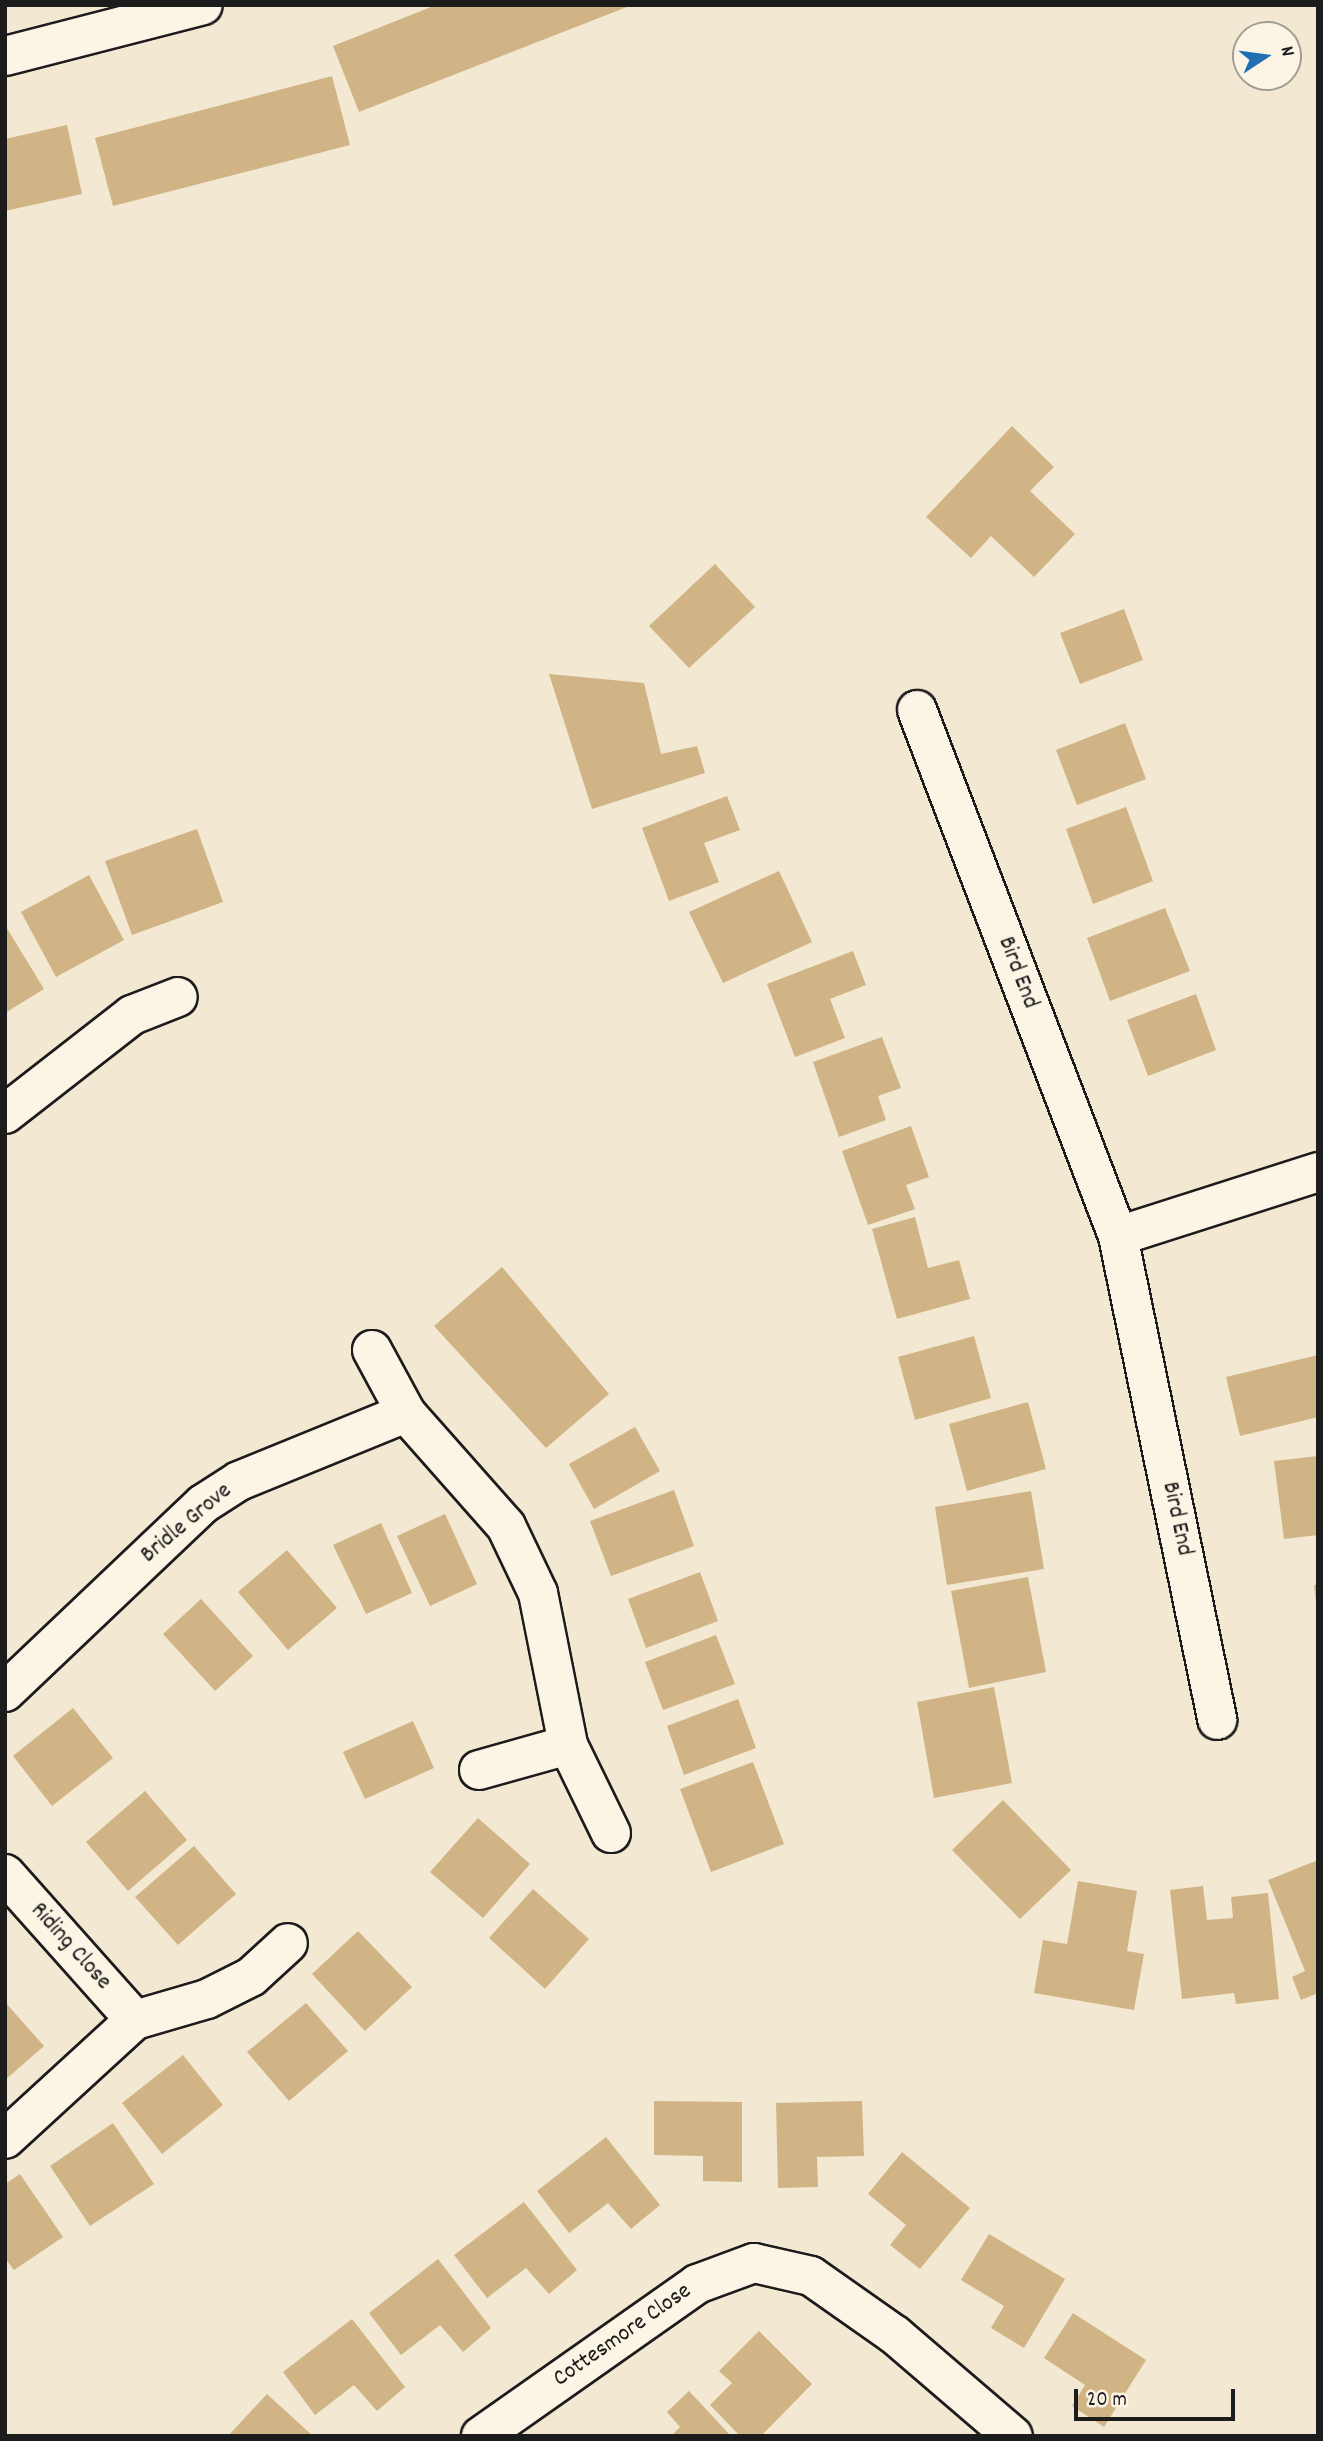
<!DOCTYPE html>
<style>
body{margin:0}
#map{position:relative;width:1323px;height:2441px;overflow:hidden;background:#f3e8d2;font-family:Dekko,sans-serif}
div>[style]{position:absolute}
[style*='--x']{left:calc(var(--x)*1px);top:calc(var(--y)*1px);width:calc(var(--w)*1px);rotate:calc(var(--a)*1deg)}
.building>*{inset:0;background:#d0b485}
.roads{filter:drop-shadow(2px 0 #1c1c1c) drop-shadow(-2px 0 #1c1c1c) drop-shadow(0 2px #1c1c1c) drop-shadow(0 -2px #1c1c1c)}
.street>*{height:38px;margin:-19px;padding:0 19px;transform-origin:19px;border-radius:19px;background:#fcf5e5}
span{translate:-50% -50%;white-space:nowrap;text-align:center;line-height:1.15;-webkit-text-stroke:5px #fcf5e5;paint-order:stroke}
.street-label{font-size:24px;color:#1c1c1c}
.frame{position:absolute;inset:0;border:7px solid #1c1c1c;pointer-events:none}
.north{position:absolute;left:1232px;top:21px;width:70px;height:70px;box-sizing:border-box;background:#fcf5e5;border:2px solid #a29e95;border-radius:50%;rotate:77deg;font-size:19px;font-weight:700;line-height:28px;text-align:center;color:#1c1c1c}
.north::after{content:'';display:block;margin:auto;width:24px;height:32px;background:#1f6fb2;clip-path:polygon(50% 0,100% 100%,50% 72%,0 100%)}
.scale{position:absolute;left:1074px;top:2389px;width:161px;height:32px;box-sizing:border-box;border:4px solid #1c1c1c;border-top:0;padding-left:9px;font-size:21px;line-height:24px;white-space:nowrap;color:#1c1c1c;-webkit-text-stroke:5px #fcf5e5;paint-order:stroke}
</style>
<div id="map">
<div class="building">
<div style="clip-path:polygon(436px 5px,632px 5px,359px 112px,333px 46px)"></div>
<div style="clip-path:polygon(332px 76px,350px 145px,113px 206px,95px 138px)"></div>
<div style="clip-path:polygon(67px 125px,82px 194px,5px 211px,5px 139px)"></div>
<div style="clip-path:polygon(1012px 426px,1054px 467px,1030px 491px,1075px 534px,1034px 577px,991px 536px,971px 558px,926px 517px)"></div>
<div style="clip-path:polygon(715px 564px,755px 607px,689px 668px,649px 626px)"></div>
<div style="clip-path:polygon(1124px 609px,1143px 660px,1080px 684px,1060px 633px)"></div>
<div style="clip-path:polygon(549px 674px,644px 683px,661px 754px,697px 746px,705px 773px,592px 809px)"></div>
<div style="clip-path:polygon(1125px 723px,1146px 779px,1077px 805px,1056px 750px)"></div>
<div style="clip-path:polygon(727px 796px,740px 830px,704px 843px,719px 882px,669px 901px,642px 828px)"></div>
<div style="clip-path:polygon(1126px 807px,1153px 881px,1093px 904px,1066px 829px)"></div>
<div style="clip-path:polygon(197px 829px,223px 902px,132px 935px,105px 861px)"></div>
<div style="clip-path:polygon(779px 871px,812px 942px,723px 983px,689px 912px)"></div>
<div style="clip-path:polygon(89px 875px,124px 940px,56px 977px,21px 912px)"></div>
<div style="clip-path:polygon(1165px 908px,1190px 971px,1110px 1001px,1087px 938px)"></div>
<div style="clip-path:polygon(5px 925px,44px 989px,5px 1013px)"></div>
<div style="clip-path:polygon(853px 951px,866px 985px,830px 999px,845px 1038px,795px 1057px,767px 984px)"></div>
<div style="clip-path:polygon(1196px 994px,1216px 1050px,1148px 1076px,1127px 1020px)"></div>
<div style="clip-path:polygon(882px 1037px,901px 1088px,878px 1096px,886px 1120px,839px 1137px,813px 1062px)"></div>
<div style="clip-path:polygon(911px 1126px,929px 1177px,906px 1185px,915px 1209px,868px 1225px,842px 1151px)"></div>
<div style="clip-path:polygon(915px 1217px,928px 1268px,959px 1260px,970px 1299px,897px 1319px,872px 1229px)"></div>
<div style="clip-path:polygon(502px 1267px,609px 1394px,546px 1448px,434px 1326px)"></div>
<div style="clip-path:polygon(974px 1336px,991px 1398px,915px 1420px,898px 1357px)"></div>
<div style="clip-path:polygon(1318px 1355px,1318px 1417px,1240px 1436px,1226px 1377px)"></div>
<div style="clip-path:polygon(1028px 1402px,1046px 1469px,967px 1491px,949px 1424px)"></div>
<div style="clip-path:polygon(635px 1427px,660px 1471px,594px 1509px,569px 1464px)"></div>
<div style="clip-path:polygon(1318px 1456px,1318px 1535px,1284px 1539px,1274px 1461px)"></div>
<div style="clip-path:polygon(674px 1490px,694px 1546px,611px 1576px,590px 1521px)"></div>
<div style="clip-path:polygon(1031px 1491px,1044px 1569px,947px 1585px,935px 1507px)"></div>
<div style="clip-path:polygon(445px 1514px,477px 1584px,430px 1606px,397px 1536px)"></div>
<div style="clip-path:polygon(381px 1523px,412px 1593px,366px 1614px,333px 1545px)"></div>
<div style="clip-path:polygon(287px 1550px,337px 1608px,288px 1650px,238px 1592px)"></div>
<div style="clip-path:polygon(700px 1572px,718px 1621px,646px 1648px,628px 1599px)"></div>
<div style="clip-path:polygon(1028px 1577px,1046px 1672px,969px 1688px,951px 1591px)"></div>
<div style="clip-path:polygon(1318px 1584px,1318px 1602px,1316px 1602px,1314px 1585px)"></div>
<div style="clip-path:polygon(201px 1599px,253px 1656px,215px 1691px,163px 1634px)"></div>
<div style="clip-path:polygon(716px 1635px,735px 1684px,663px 1710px,645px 1662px)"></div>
<div style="clip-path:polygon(994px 1687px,1012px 1783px,934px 1798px,917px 1702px)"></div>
<div style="clip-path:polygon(738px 1699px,756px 1748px,684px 1775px,667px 1726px)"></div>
<div style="clip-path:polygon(73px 1708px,113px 1758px,52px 1806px,13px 1756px)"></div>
<div style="clip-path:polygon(413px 1721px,434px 1768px,365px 1799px,343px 1752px)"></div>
<div style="clip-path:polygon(753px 1762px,784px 1844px,711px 1872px,680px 1789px)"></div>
<div style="clip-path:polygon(145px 1791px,187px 1840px,128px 1891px,86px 1842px)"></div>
<div style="clip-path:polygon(1003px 1800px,1071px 1870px,1020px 1919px,952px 1850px)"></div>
<div style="clip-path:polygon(478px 1818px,530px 1864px,483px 1918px,430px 1872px)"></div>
<div style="clip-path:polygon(194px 1846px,236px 1894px,178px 1945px,135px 1897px)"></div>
<div style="clip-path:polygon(1318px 1860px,1318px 1993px,1301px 2000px,1292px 1977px,1305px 1971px,1268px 1880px)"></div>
<div style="clip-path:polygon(1078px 1881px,1137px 1891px,1127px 1951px,1144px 1954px,1134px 2010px,1034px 1993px,1043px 1940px,1067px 1944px)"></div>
<div style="clip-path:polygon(1203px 1886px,1207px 1920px,1233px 1918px,1231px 1897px,1268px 1893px,1279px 1999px,1236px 2004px,1234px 1993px,1182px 1999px,1170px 1890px)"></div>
<div style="clip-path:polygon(533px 1889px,589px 1939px,545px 1989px,489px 1938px)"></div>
<div style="clip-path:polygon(358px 1931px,412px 1987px,365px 2031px,312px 1974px)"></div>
<div style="clip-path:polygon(5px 2002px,44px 2046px,5px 2080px)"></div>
<div style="clip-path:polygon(306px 2003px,348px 2051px,289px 2101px,247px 2052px)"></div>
<div style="clip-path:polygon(183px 2055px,223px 2105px,162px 2154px,122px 2103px)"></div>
<div style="clip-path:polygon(654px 2101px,742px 2102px,742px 2182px,703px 2181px,703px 2156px,654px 2155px)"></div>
<div style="clip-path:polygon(862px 2101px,864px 2156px,817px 2157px,818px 2187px,778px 2188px,776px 2103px)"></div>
<div style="clip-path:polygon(113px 2123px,154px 2184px,90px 2226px,50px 2166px)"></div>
<div style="clip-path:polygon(606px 2137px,660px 2205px,631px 2229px,608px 2203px,569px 2233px,537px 2191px)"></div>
<div style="clip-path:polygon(902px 2152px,970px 2208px,920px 2269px,890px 2245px,906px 2225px,868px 2194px)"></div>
<div style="clip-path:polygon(20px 2174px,63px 2237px,14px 2270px,5px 2258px,5px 2184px)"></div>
<div style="clip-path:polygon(524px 2202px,577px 2270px,549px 2294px,526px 2268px,487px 2298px,454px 2255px)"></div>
<div style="clip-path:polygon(989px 2234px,1065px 2279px,1024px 2348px,991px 2328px,1004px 2306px,961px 2280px)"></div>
<div style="clip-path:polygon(438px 2259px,491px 2328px,463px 2352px,440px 2325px,401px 2355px,369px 2313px)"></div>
<div style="clip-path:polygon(1073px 2313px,1146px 2360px,1104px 2427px,1072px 2406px,1085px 2385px,1044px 2358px)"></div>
<div style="clip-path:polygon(352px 2319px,405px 2387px,377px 2411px,354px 2385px,315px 2415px,283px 2372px)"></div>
<div style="clip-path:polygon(759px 2331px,812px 2384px,761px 2436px,740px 2436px,710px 2405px,732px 2383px,719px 2371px)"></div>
<div style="clip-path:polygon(689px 2391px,731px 2436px,671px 2436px,680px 2427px,667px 2412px)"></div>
<div style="clip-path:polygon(267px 2394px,313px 2436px,228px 2436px)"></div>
</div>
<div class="roads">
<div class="street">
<div style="--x:5;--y:56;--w:204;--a:-14.4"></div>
<div style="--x:917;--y:710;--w:563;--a:69.09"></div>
<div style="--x:1118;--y:1236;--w:494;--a:78.4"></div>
<div style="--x:5;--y:1114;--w:161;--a:-37.9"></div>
<div style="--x:132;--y:1015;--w:49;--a:-21.4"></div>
<div style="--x:1118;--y:1236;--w:210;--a:-17.7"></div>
<div style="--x:372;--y:1350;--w:72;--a:61.6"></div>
<div style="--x:406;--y:1413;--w:151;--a:48.5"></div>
<div style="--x:506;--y:1526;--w:74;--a:64.5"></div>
<div style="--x:538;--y:1593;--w:155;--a:78.8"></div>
<div style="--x:568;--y:1745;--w:98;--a:64"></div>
<div style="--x:5;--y:1692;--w:273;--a:-43.5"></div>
<div style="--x:203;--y:1504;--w:43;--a:-32.6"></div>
<div style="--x:239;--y:1481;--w:180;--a:-22.2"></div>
<div style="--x:479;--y:1770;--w:92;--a:-15.7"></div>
<div style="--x:5;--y:1874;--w:195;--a:48.3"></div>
<div style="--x:5;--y:2139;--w:176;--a:-42.5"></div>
<div style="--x:135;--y:2020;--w:75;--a:-16.3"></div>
<div style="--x:207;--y:1999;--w:49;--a:-26.6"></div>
<div style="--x:251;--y:1977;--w:50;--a:-42.6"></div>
<div style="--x:481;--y:2436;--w:264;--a:-35.1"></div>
<div style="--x:697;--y:2284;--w:61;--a:-20.2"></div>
<div style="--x:754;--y:2263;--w:58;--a:12.8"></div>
<div style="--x:811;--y:2276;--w:103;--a:35.1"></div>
<div style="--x:895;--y:2335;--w:155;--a:40.6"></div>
</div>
</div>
<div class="street-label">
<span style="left:1017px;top:973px;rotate:69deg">Bird End</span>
<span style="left:1176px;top:1519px;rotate:78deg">Bird End</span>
<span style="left:187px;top:1524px;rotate:-40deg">Bridle Grove</span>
<span style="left:70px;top:1947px;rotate:48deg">Riding Close</span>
<span style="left:623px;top:2336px;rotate:-35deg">Cottesmore Close</span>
</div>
<div class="frame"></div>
<div class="north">N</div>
<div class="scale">20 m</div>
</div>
